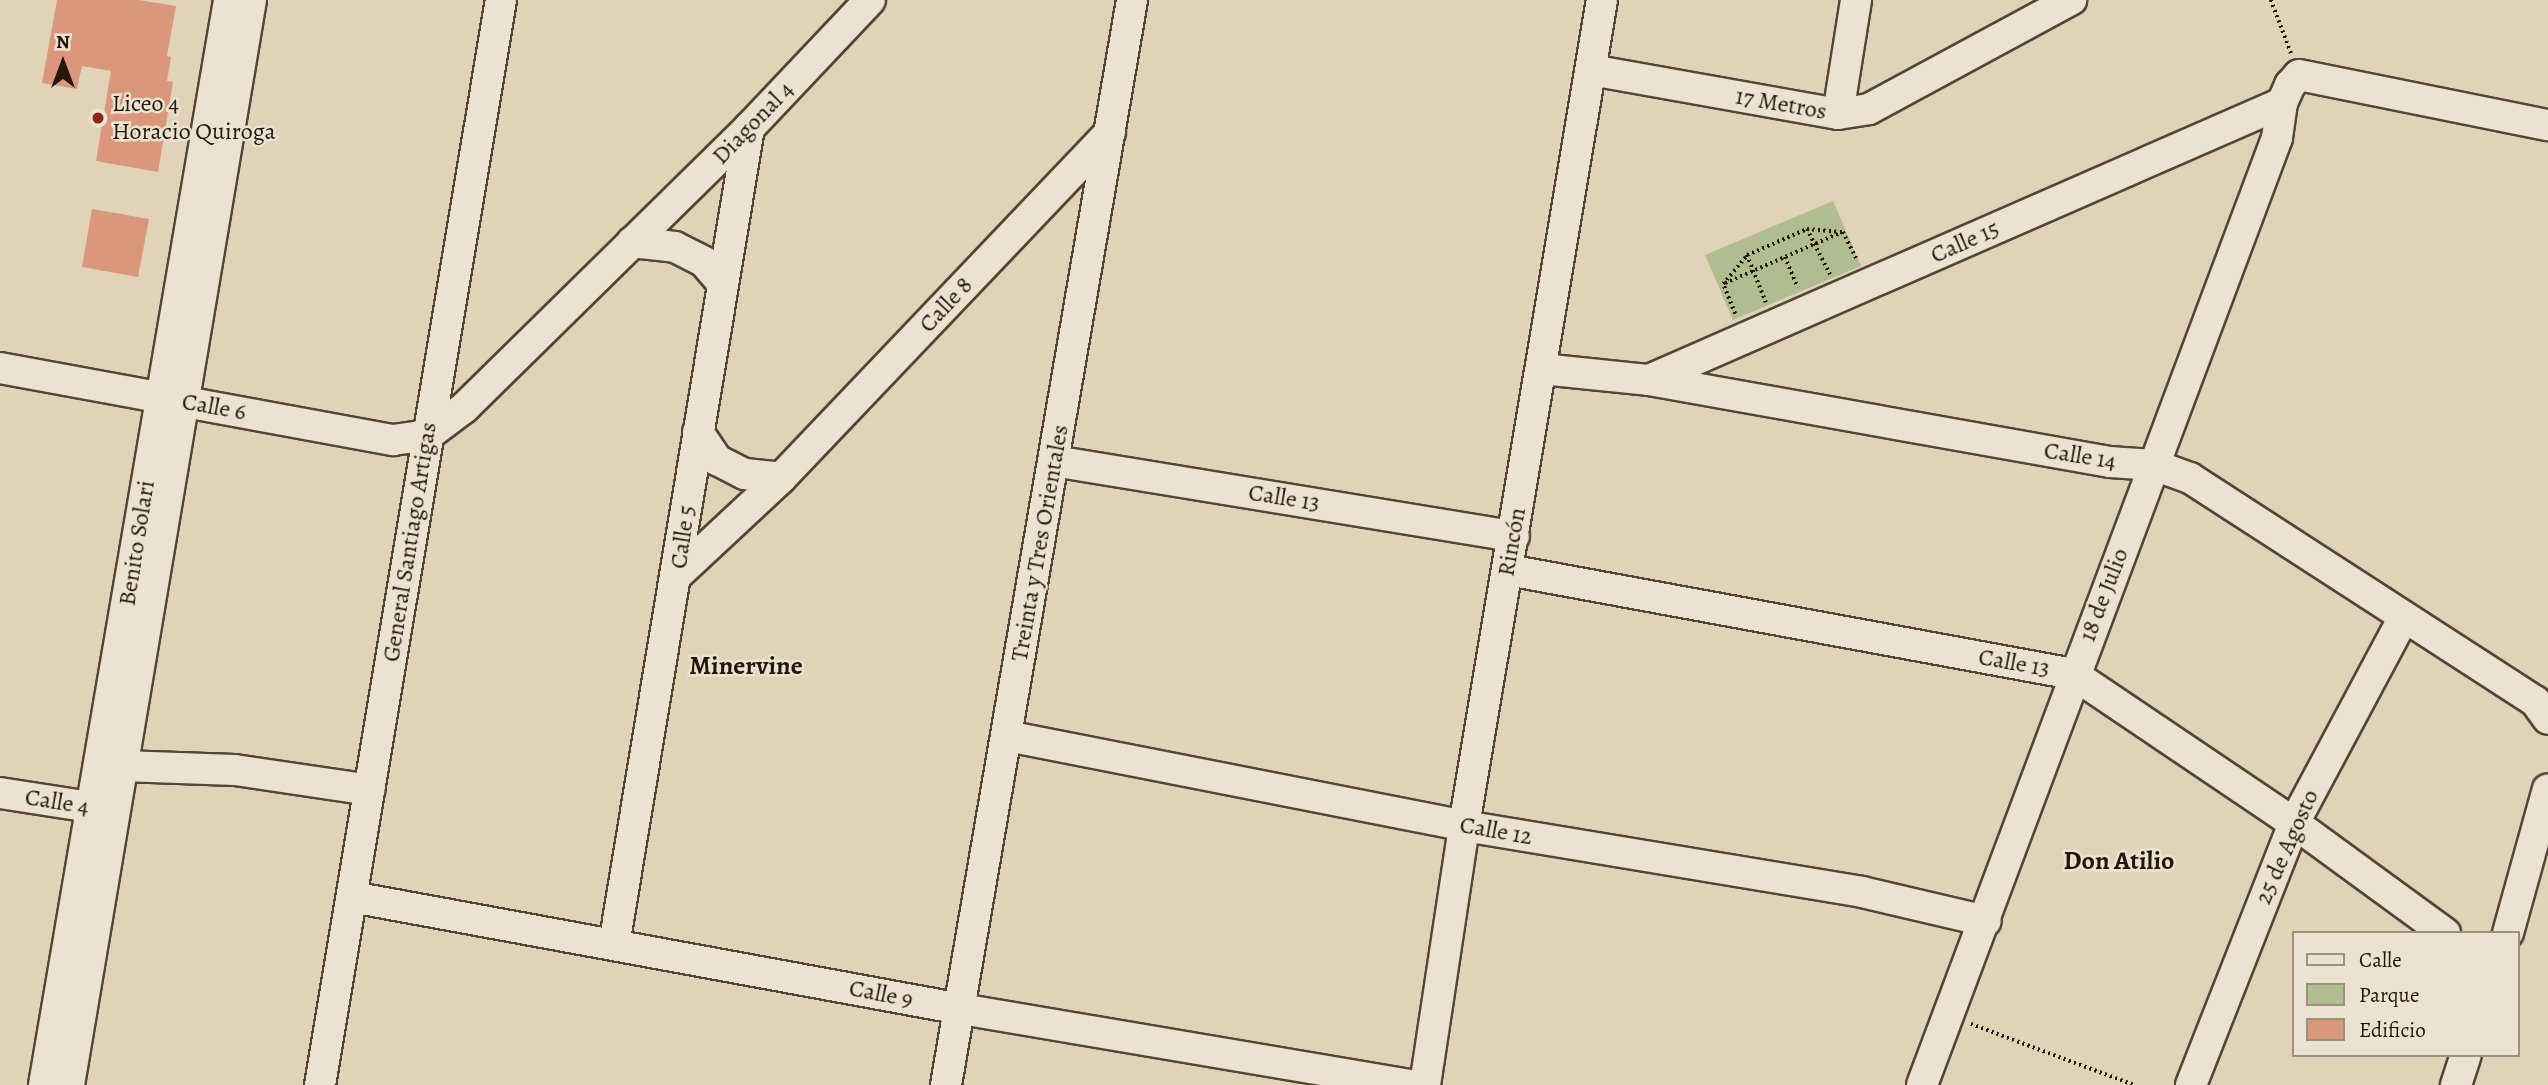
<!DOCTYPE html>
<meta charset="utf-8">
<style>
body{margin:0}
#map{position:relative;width:2548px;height:1085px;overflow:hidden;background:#e1d3b8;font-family:Alegreya,serif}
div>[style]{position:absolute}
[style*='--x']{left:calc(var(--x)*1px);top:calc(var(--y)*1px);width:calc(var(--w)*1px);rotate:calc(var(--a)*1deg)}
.green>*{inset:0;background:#b0bd90}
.building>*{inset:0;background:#da977c}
.path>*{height:3.5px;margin-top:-1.75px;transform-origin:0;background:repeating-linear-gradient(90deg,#25160a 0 2px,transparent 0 5.5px)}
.roads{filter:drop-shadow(2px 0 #544536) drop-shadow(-2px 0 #544536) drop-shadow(0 2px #544536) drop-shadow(0 -2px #544536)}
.minor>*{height:30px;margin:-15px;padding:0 15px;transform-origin:15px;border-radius:15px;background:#ece2d1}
.dots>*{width:19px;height:19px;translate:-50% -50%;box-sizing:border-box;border:4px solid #ece2d1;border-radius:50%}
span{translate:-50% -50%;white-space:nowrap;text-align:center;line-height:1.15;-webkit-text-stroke:5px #ece2d1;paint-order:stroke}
.poi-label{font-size:24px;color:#25160a}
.left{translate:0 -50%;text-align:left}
.street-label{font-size:24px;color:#25160a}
.neighbourhood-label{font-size:26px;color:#25160a;font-weight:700}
.legend{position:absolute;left:2292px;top:931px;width:228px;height:126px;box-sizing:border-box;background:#ece2d1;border:2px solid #9c9081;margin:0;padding:9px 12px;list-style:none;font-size:21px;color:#25160a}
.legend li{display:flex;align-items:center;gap:14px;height:35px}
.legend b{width:35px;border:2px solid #9c9081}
.north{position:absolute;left:28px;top:28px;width:70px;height:70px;-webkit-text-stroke:5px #ece2d1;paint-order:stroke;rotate:0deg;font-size:19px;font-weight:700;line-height:28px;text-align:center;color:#25160a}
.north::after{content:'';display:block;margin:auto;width:24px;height:32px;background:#25160a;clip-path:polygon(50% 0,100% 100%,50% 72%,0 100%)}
</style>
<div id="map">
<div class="green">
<div style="clip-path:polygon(1833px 201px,1861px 266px,1733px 320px,1705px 255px)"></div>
</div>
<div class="building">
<div style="clip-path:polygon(57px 0,139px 0,176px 6px,167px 56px,171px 57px,167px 81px,173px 82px,158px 172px,96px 161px,111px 71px,82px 66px,77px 89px,42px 83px)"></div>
<div style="clip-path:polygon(92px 209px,149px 219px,138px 277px,82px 267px)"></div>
</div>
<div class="path">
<div style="--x:2271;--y:0;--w:57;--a:69.3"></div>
<div style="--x:1807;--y:229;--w:51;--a:62.9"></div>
<div style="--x:1747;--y:255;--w:51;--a:68"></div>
<div style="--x:1785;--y:257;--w:33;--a:67"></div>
<div style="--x:1725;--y:283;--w:125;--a:-23.5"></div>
<div style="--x:1735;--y:314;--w:32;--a:-112"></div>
<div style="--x:1723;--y:284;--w:38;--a:-50"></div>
<div style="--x:1747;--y:255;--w:65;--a:-23.4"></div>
<div style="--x:1807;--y:229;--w:36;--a:5"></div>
<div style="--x:1843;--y:232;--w:31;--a:63"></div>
<div style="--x:1971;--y:1024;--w:174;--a:20.5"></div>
</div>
<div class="roads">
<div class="minor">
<div style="--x:1591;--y:70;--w:251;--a:10.1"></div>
<div style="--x:1838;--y:114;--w:31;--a:-9"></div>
<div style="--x:1869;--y:109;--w:230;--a:-28.4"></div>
<div style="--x:1838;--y:114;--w:115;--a:-81"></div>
<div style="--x:632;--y:242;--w:43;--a:6.6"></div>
<div style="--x:675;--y:247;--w:33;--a:27"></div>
<div style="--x:704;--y:262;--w:29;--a:49"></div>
<div style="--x:0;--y:368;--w:400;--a:10.4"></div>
<div style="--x:393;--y:440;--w:35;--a:-8"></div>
<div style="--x:428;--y:435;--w:45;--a:-36.9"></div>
<div style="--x:464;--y:408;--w:400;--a:-44.5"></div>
<div style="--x:749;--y:128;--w:176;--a:-46.6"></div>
<div style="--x:1542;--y:369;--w:108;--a:5.9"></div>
<div style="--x:1649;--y:380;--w:468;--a:10.1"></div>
<div style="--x:2110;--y:462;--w:44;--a:3.9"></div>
<div style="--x:2154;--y:465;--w:38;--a:20"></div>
<div style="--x:2190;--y:478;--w:411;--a:32.9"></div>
<div style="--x:2535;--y:701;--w:22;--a:54"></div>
<div style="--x:1649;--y:380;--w:691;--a:-23.63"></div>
<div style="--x:698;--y:432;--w:34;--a:56"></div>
<div style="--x:717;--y:460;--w:31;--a:27"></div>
<div style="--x:745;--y:474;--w:36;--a:6"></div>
<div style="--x:1054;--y:461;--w:466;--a:9.3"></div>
<div style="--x:1508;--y:570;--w:574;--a:10.43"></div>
<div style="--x:2073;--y:674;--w:267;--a:34"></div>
<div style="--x:2294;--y:823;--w:187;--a:36.1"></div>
<div style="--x:677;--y:575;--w:142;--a:-43"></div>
<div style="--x:781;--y:478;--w:477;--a:-46.4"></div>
<div style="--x:1007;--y:736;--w:466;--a:11.1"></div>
<div style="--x:1464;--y:826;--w:403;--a:9.4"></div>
<div style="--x:1862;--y:892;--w:127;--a:13.2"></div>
<div style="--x:122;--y:766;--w:113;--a:2"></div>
<div style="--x:235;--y:770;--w:136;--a:8.4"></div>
<div style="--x:0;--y:793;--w:111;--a:8.8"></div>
<div style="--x:352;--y:897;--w:619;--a:10.42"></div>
<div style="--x:961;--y:1009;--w:457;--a:9.6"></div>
<div style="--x:2508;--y:933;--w:149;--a:-74.5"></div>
<div style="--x:614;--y:945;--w:828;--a:-80.62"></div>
<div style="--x:44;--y:1085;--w:1101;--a:-80.32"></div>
<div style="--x:69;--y:1085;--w:1100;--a:-80.48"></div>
<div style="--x:320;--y:1085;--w:1100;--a:-80.53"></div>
<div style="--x:946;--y:1085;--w:1101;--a:-80.27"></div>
<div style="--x:1425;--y:1085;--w:262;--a:-81.4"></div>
<div style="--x:1464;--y:826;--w:837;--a:-80.52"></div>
<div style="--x:1922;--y:1085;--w:1011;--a:-69.45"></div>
<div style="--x:2277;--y:138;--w:35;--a:-82"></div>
<div style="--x:2282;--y:103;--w:20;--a:-66"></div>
<div style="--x:2290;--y:85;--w:13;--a:-48"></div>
<div style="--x:2299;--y:75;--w:254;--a:11.4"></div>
<div style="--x:2191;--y:1085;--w:282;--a:-68.5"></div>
<div style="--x:2294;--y:823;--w:231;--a:-61.9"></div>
<div style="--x:2456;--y:1085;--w:32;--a:-72"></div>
</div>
</div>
<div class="dots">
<div style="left:98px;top:118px;background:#8f2418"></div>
</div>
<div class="poi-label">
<span class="left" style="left:112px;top:118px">Liceo 4<br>Horacio Quiroga</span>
</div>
<div class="street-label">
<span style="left:1781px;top:104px;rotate:10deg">17 Metros</span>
<span style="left:753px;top:123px;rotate:-46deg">Diagonal 4</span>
<span style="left:1965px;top:242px;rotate:-24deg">Calle 15</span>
<span style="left:946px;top:305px;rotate:-47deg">Calle 8</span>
<span style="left:214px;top:407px;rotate:10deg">Calle 6</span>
<span style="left:2080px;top:456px;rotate:9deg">Calle 14</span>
<span style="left:1284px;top:498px;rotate:9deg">Calle 13</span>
<span style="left:683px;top:537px;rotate:-82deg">Calle 5</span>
<span style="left:410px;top:542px;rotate:-81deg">General Santiago Artigas</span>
<span style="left:1512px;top:542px;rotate:-80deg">Rincón</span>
<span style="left:137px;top:543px;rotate:-81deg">Benito Solari</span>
<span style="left:1040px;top:543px;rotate:-80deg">Treinta y Tres Orientales</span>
<span style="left:2104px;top:595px;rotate:-69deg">18 de Julio</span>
<span style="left:2014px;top:663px;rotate:10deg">Calle 13</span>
<span style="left:57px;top:802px;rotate:9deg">Calle 4</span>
<span style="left:1496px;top:831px;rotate:10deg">Calle 12</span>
<span style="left:2287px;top:847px;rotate:-66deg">25 de Agosto</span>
<span style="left:881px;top:994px;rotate:11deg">Calle 9</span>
</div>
<div class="neighbourhood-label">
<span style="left:746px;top:666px">Minervine</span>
<span style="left:2119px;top:861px">Don Atilio</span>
</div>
<ul class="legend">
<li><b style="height:9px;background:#ece2d1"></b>Calle</li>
<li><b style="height:19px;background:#b0bd90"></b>Parque</li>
<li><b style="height:19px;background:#da977c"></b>Edificio</li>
</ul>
<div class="north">N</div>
</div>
